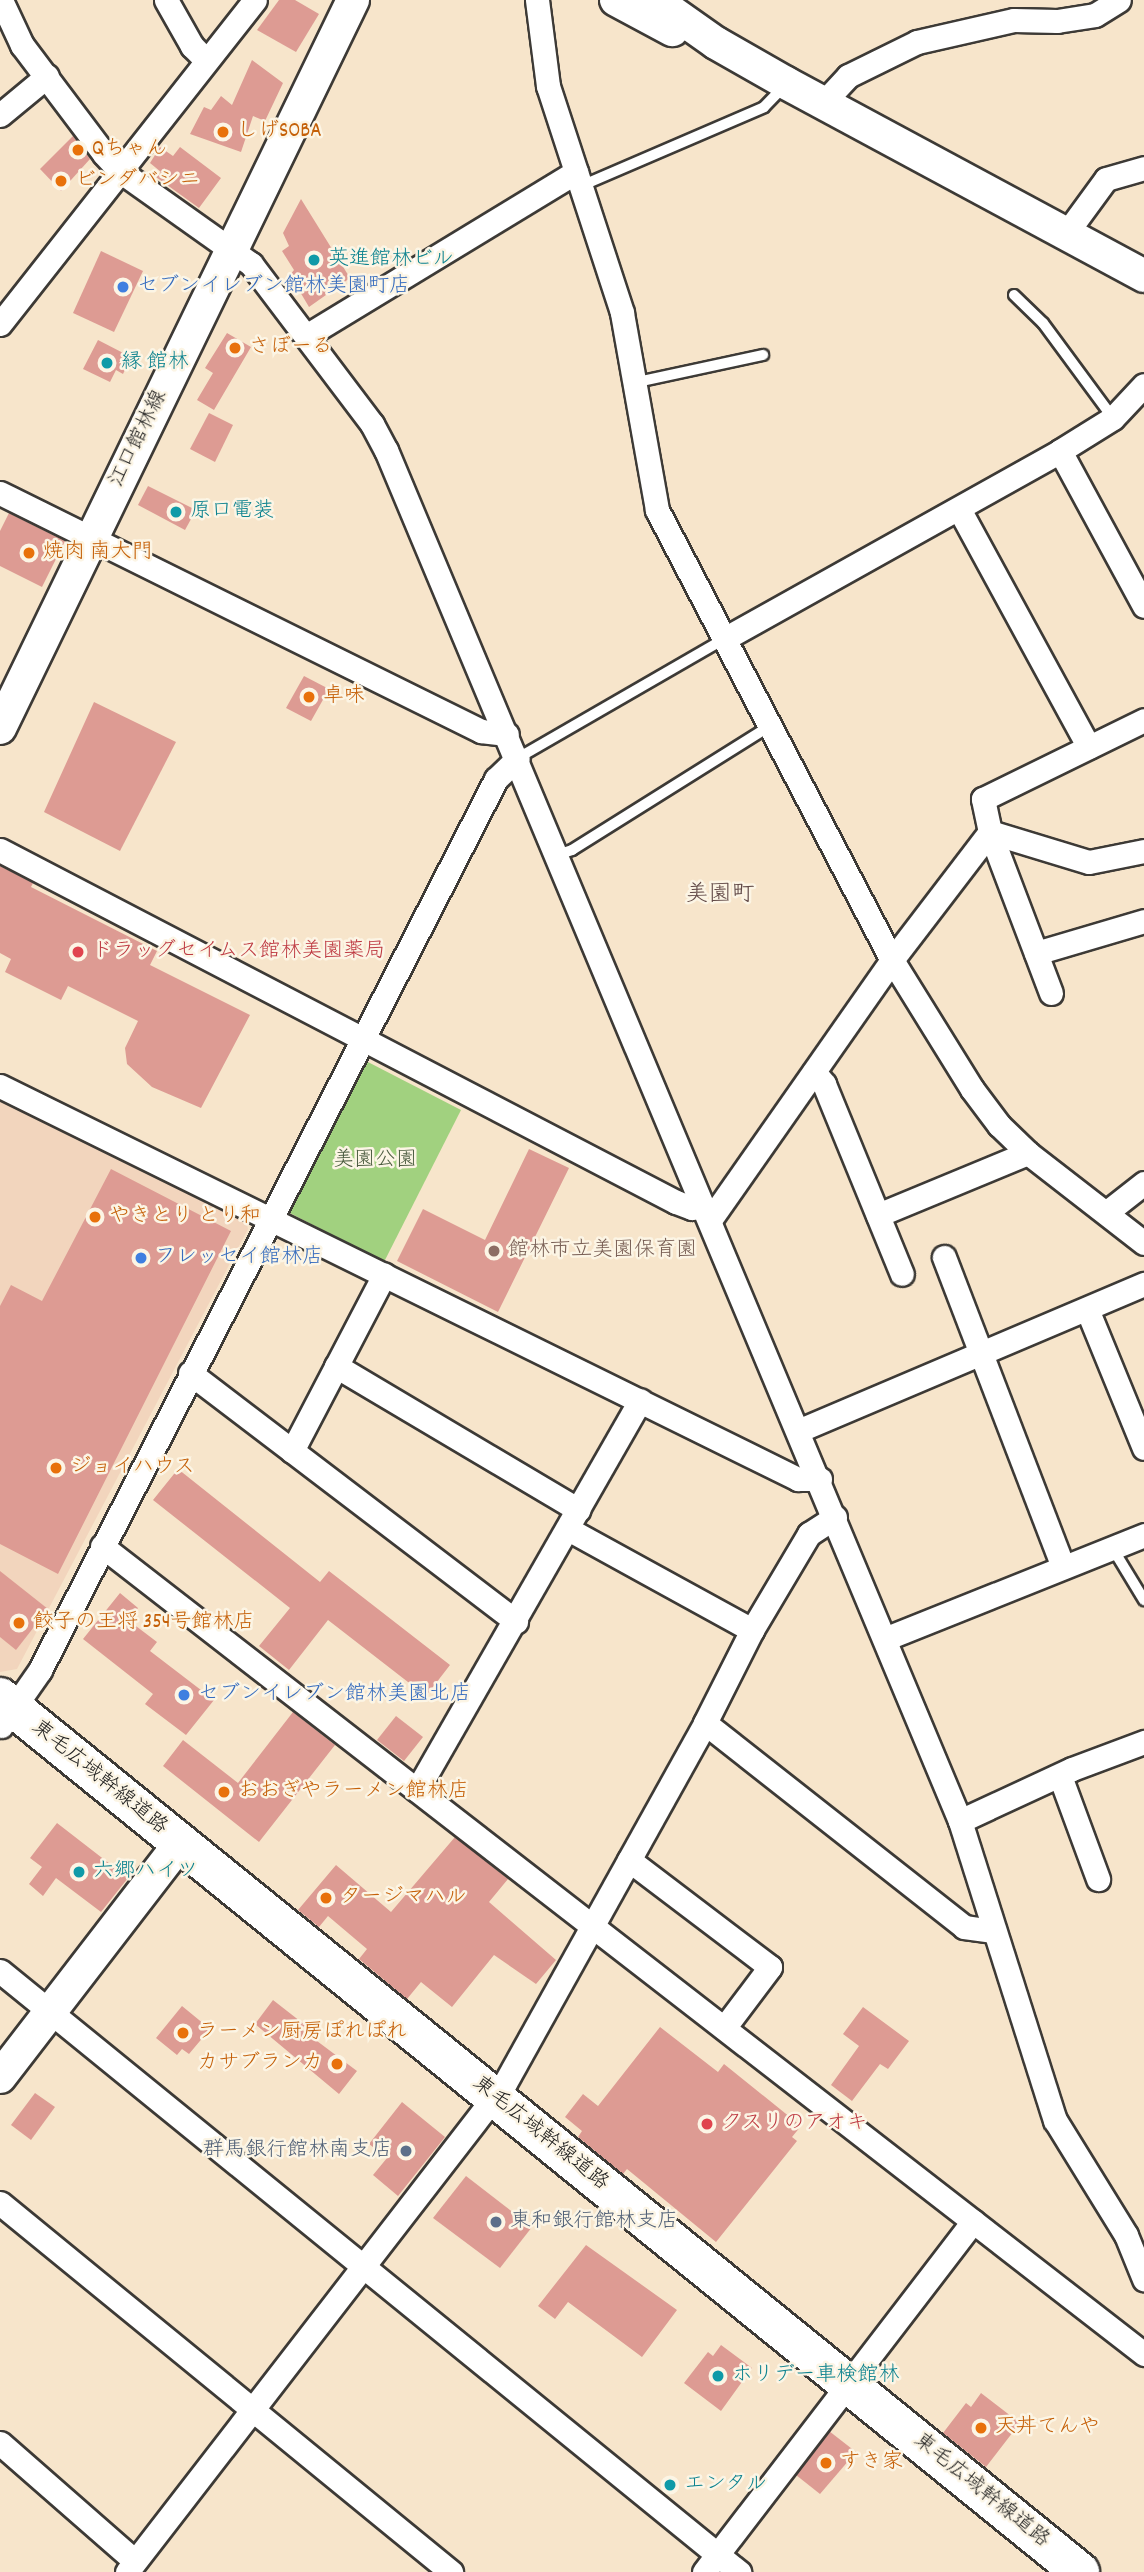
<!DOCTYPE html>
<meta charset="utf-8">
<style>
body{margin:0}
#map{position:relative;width:1144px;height:2572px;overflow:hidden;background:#f7e5cb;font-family:Dekko,"Klee One",sans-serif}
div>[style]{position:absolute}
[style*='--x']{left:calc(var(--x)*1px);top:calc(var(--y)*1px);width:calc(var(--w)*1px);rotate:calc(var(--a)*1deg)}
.built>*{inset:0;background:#f2d5bd}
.green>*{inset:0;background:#a1d17f}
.building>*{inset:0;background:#dd9b93}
.roads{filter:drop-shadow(2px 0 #3d3a36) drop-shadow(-2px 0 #3d3a36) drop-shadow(0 2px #3d3a36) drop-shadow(0 -2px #3d3a36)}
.lane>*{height:10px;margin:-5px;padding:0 5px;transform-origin:5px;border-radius:5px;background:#fff}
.street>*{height:23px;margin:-11.5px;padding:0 11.5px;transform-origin:11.5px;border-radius:11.5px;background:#fff}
.secondary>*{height:32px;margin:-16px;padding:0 16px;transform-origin:16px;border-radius:16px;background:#fff}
.highway>*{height:38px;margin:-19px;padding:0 19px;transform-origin:19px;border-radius:19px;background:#fff}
.dots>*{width:19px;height:19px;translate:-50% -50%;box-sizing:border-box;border:4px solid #fcf5e5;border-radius:50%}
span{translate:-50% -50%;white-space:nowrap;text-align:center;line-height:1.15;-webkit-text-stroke:5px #fcf5e5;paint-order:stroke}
.food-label{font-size:21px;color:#c56008}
.left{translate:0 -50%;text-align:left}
.right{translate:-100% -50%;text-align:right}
.culture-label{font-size:21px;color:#0d838f}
.shop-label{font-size:21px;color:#366cbe}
.street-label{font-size:21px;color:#1c1c1c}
.health-label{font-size:21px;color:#be3a42}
.park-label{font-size:21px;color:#4b5b3f}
.education-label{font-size:21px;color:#785e54}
.service-label{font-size:21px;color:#4e5e75}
.neighbourhood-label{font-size:23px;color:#604846}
</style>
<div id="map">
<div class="built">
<div style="clip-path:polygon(0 1096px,245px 1217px,248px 1229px,17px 1669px,0 1672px)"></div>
</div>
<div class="green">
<div style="clip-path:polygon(366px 1061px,461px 1110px,384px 1262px,288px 1212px)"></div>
</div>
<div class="building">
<div style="clip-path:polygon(279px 0,295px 0,319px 14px,296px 52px,257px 30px)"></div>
<div style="clip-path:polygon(252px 60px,283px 83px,265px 121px,253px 116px,241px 152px,190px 134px,204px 107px,211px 110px,221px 96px,232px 105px)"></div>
<div style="clip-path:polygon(73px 136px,90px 159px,61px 191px,40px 169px)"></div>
<div style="clip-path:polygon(160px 147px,173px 156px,180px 147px,221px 178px,199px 208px,156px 177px,161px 172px,150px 163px)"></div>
<div style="clip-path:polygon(301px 199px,350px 278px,309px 307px,290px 275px,294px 270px,282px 251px,289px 246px,283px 233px)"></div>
<div style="clip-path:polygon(101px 251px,143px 271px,114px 332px,73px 313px)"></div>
<div style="clip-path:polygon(227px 333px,251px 347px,214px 410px,197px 400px,213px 373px,205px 368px)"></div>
<div style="clip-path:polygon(98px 340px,131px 357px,123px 374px,116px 370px,110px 382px,83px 369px)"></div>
<div style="clip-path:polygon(209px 413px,233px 425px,215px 462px,190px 449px)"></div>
<div style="clip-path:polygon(148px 486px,196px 510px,185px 530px,138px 505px)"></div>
<div style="clip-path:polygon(9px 513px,65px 541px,42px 587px,0 566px,0 531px)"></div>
<div style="clip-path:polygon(304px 676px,329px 689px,311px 721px,286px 708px)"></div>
<div style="clip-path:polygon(94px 702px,176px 742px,120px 851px,44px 812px)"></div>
<div style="clip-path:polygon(0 866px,33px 883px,31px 887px,157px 951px,150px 965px,250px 1015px,201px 1108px,152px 1087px,127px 1064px,125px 1048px,138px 1021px,68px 986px,61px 1000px,5px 972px,11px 959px,0 953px)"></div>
<div style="clip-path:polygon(529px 1149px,569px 1168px,498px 1312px,397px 1261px,423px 1209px,485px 1240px)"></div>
<div style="clip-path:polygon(111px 1169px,231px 1231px,58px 1574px,0 1544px,0 1306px,11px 1285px,42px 1301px)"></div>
<div style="clip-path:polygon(178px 1469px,320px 1582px,329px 1571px,450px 1665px,426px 1696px,328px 1620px,289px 1670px,259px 1646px,290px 1608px,153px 1500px)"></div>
<div style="clip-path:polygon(0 1571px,48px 1609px,16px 1650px,0 1637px)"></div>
<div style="clip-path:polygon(120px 1593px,138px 1608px,128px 1620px,157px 1642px,150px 1651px,214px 1700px,186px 1735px,145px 1704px,153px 1694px,83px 1639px)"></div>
<div style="clip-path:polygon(293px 1712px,335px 1745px,259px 1842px,163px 1766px,183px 1740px,238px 1783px)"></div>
<div style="clip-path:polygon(396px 1716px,423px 1737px,404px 1761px,377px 1740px)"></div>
<div style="clip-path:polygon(57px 1823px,128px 1878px,101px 1912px,56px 1878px,43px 1896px,29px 1884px,42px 1867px,30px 1858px)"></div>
<div style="clip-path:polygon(455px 1837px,508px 1879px,489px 1902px,556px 1960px,536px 1984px,494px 1955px,452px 2007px,421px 1982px,407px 1999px,359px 1959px,367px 1949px,328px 1916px,319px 1927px,298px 1910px,336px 1865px,391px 1912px)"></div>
<div style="clip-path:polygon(273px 2000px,305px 2025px,301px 2029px,357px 2071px,339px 2094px,255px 2024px)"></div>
<div style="clip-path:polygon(182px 2006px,210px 2029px,189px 2054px,182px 2049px,177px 2055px,156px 2038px)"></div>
<div style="clip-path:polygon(863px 2007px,909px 2041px,888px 2069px,880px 2064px,852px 2101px,831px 2085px,859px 2046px,843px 2034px)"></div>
<div style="clip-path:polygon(660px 2027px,718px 2072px,724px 2064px,801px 2126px,792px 2137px,797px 2141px,716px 2242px,627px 2169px,623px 2174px,578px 2137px,582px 2131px,565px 2117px,583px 2094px,598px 2106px)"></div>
<div style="clip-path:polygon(35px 2093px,55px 2107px,31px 2140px,11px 2125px)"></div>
<div style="clip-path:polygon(402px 2102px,445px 2137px,398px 2196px,373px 2175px,387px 2158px,369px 2144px)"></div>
<div style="clip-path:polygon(466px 2176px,532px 2227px,500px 2268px,433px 2218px)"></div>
<div style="clip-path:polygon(586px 2245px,677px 2310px,642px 2357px,568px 2302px,555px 2319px,538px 2306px)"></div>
<div style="clip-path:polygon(721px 2345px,752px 2368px,721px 2411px,684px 2383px,708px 2352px,713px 2356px)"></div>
<div style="clip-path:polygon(981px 2393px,1020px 2423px,986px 2467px,943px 2433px,966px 2403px,971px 2407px)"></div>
<div style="clip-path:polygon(829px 2431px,856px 2452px,820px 2494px,796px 2475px)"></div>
</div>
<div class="roads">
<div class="lane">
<div style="--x:581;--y:186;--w:199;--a:-23.3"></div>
<div style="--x:764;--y:107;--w:30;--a:-46"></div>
<div style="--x:1014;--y:295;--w:40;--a:44"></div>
<div style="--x:1043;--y:323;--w:118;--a:53.6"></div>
<div style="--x:637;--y:382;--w:129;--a:-12.1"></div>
<div style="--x:518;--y:758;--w:238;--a:-30"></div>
<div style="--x:557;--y:855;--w:16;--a:-18"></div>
<div style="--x:572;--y:850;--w:234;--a:-32.1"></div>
<div style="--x:1113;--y:1549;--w:60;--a:58.7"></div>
</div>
<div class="street">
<div style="--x:1;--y:0;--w:50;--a:65"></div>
<div style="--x:22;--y:45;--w:136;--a:53"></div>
<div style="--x:104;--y:154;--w:23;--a:47"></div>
<div style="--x:120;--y:171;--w:161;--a:35.4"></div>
<div style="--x:251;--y:264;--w:201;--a:52.9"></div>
<div style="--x:372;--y:424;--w:30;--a:62"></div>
<div style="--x:386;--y:450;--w:1486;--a:67.28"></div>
<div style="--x:960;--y:1821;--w:314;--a:72.4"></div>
<div style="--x:1055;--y:2120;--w:135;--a:58.3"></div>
<div style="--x:1126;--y:2235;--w:48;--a:67.8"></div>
<div style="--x:166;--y:0;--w:53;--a:60.5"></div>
<div style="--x:192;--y:46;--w:20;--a:45"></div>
<div style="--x:537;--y:0;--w:87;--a:82.7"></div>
<div style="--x:548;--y:86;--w:239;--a:71.9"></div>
<div style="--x:622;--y:313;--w:200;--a:79.9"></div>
<div style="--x:657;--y:510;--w:508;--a:62.43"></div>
<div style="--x:892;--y:960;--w:152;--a:58.2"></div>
<div style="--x:972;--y:1089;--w:45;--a:53.1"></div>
<div style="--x:999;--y:1125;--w:40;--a:44"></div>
<div style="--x:1028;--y:1153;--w:147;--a:37.8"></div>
<div style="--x:823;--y:103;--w:37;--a:-47"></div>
<div style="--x:848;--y:76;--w:77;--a:-26.2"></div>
<div style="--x:917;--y:42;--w:99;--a:-12.8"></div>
<div style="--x:1014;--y:20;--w:43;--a:1.3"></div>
<div style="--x:1057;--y:21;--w:38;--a:-9"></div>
<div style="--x:1095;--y:15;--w:28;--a:-32"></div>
<div style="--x:0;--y:115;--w:61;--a:-39.7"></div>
<div style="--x:1065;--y:235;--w:69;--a:-53.8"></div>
<div style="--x:1106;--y:179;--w:40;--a:-16"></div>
<div style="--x:0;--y:324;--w:412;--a:-51.8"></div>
<div style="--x:306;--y:336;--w:316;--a:-31.3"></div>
<div style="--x:1060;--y:451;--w:176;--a:61.5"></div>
<div style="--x:0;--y:493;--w:537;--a:26.33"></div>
<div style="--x:481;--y:731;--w:26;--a:7"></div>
<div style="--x:959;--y:509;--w:271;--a:61.4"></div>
<div style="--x:724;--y:639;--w:385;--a:-29.2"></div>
<div style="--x:1060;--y:451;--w:62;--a:-31.9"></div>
<div style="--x:1113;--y:418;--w:45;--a:-46.8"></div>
<div style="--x:990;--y:832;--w:103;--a:16.9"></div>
<div style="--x:1089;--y:862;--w:56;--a:-11.3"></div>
<div style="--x:0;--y:850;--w:762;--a:27.51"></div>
<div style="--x:676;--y:1202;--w:17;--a:21"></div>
<div style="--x:692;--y:1208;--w:11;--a:-15"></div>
<div style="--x:1036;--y:953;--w:113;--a:-16.5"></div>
<div style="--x:1051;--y:993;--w:172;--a:-110.8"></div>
<div style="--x:990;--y:832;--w:34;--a:-102"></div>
<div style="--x:983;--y:799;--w:179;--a:-26.1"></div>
<div style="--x:814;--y:1072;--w:16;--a:50"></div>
<div style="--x:824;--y:1084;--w:205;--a:67.7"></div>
<div style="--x:0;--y:1086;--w:890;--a:26.22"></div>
<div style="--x:798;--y:1479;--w:22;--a:0"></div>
<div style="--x:1107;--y:1212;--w:47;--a:-38.1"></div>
<div style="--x:878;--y:1215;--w:162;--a:-22.5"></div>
<div style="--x:710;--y:1220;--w:317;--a:-55"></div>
<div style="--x:892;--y:960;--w:161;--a:-52.6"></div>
<div style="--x:944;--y:1257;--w:332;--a:69"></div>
<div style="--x:1087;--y:1309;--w:150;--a:67.7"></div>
<div style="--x:336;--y:1366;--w:282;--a:30.7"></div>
<div style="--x:190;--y:1373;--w:410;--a:37.3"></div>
<div style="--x:800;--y:1430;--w:374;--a:-23"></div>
<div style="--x:292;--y:1451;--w:199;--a:-62.4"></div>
<div style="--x:568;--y:1529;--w:210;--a:28.8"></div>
<div style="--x:102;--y:1546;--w:1319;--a:37.79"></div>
<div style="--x:887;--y:1638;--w:277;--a:-21.8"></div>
<div style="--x:705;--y:1723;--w:330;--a:38.2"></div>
<div style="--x:964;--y:1927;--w:28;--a:8"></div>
<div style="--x:1;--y:1726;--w:68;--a:-55.1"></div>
<div style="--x:40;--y:1670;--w:1001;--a:-62.9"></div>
<div style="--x:496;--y:779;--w:30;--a:-44"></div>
<div style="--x:1060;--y:1776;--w:110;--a:69.7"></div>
<div style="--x:417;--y:1790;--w:449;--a:-60.2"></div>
<div style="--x:960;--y:1821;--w:123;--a:-24.9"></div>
<div style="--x:1072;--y:1769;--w:77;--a:-20.6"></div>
<div style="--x:629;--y:1860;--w:177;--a:37.2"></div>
<div style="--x:770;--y:1967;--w:76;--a:127"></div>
<div style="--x:0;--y:1971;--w:953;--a:39.12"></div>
<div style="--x:0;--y:2203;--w:583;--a:39.29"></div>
<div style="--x:0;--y:2443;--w:179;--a:41.2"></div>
<div style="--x:127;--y:2572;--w:618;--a:-52.3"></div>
<div style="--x:505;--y:2083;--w:412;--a:-60.9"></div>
<div style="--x:705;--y:1723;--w:104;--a:-63.2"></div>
<div style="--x:752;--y:1630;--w:112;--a:-59.3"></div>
<div style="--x:809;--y:1534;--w:31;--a:-33"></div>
<div style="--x:704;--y:2572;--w:442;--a:-52.5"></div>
</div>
<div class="secondary">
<div style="--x:616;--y:0;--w:64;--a:28.2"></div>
<div style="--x:655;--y:0;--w:75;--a:35.2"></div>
<div style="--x:716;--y:43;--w:81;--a:29.7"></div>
<div style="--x:786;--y:83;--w:407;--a:28.3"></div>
<div style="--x:0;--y:728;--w:809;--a:-64.13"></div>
<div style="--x:0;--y:2077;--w:295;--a:-52.4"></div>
</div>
<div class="highway">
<div style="--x:0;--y:1697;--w:1390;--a:39.01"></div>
</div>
</div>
<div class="dots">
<div style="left:223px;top:132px;background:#e8710a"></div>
<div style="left:78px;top:150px;background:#e8710a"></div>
<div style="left:61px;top:181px;background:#e8710a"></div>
<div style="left:314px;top:260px;background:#0f9aa8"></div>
<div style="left:123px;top:287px;background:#3f7fe0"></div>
<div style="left:235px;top:348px;background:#e8710a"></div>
<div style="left:107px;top:363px;background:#0f9aa8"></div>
<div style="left:176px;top:512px;background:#0f9aa8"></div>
<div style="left:29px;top:553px;background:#e8710a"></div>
<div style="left:309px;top:697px;background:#e8710a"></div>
<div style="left:78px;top:952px;background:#e0444e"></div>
<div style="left:95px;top:1217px;background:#e8710a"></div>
<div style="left:494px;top:1251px;background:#8d6e63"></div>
<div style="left:141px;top:1258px;background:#3f7fe0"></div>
<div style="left:56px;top:1468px;background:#e8710a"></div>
<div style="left:19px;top:1623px;background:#e8710a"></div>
<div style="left:184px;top:1695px;background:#3f7fe0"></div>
<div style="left:224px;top:1792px;background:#e8710a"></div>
<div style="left:79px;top:1872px;background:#0f9aa8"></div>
<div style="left:326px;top:1898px;background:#e8710a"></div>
<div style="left:183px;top:2033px;background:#e8710a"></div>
<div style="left:337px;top:2064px;background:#e8710a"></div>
<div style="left:707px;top:2124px;background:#e0444e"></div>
<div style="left:406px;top:2151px;background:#5c6f8a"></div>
<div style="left:496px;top:2222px;background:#5c6f8a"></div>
<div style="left:718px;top:2376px;background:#0f9aa8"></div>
<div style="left:981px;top:2428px;background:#e8710a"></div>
<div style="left:826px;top:2463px;background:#e8710a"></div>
<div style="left:670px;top:2485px;background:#0f9aa8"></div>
</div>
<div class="food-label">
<span class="left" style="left:237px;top:132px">しげSOBA</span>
<span class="left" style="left:92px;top:150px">Qちゃん</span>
<span class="left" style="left:75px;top:181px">ビンダバシニ</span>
<span class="left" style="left:249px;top:348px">さぼーる</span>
<span class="left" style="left:43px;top:553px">焼肉 南大門</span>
<span class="left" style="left:323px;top:697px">卓味</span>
<span class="left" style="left:109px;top:1217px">やきとり とり和</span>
<span class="left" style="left:70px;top:1468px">ジョイハウス</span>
<span class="left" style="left:33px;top:1623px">餃子の王将 354号館林店</span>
<span class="left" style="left:238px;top:1792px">おおぎやラーメン館林店</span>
<span class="left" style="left:340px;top:1898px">タージマハル</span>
<span class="left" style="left:197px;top:2033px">ラーメン厨房ぽれぽれ</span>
<span class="right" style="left:323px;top:2064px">カサブランカ</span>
<span class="left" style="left:995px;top:2428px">天丼てんや</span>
<span class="left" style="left:840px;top:2463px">すき家</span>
</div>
<div class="culture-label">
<span class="left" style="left:328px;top:260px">英進館林ビル</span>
<span class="left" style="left:121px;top:363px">縁 館林</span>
<span class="left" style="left:190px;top:512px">原口電装</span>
<span class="left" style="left:93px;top:1872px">六郷ハイツ</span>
<span class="left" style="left:732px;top:2376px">ホリデー車検館林</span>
<span class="left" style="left:684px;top:2485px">エンタル</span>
</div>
<div class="shop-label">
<span class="left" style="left:137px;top:287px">セブンイレブン館林美園町店</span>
<span class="left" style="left:155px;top:1258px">フレッセイ館林店</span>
<span class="left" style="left:198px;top:1695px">セブンイレブン館林美園北店</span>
</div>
<div class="street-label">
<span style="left:139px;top:439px;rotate:-64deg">江口館林線</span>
<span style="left:99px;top:1778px;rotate:39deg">東毛広域幹線道路</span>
<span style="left:540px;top:2134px;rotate:39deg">東毛広域幹線道路</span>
<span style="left:981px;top:2491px;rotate:39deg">東毛広域幹線道路</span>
</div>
<div class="health-label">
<span class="left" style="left:92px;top:952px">ドラッグセイムス館林美園薬局</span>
<span class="left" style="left:721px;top:2124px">クスリのアオキ</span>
</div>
<div class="park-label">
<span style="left:375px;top:1161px">美園公園</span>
</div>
<div class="education-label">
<span class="left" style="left:508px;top:1251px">館林市立美園保育園</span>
</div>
<div class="service-label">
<span class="right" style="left:392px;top:2151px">群馬銀行館林南支店</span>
<span class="left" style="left:510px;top:2222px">東和銀行館林支店</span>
</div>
<div class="neighbourhood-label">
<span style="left:720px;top:896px">美園町</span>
</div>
</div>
